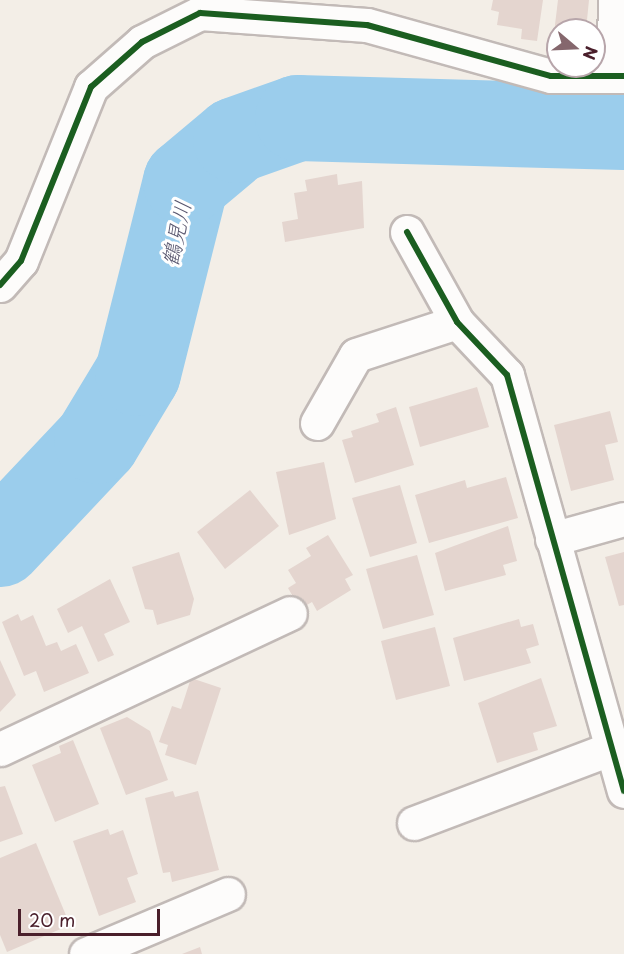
<!DOCTYPE html>
<meta charset="utf-8">
<style>
body{margin:0}
#map{position:relative;width:624px;height:954px;overflow:hidden;background:#f3eee7;font-family:"Playpen Sans","Klee One",sans-serif}
div>[style]{position:absolute}
[style*='--x']{left:calc(var(--x)*1px);top:calc(var(--y)*1px);width:calc(var(--w)*1px);rotate:calc(var(--a)*1deg)}
.river>*{height:86px;margin:-43px;padding:0 43px;transform-origin:43px;border-radius:43px;background:#9bcdec}
.building>*{inset:0;background:#e4d5cf}
.roads{filter:drop-shadow(2px 0 #c2bab7) drop-shadow(-2px 0 #c2bab7) drop-shadow(0 2px #c2bab7) drop-shadow(0 -2px #c2bab7)}
.service>*{height:27px;margin:-13.5px;padding:0 13.5px;transform-origin:13.5px;border-radius:13.5px;background:#fdfcfb}
.minor>*{height:33px;margin:-16.5px;padding:0 16.5px;transform-origin:16.5px;border-radius:16.5px;background:#fdfcfb}
.cycleway>*{height:6px;margin:-3px;padding:0 3px;transform-origin:3px;border-radius:3px;background:#1b5e20}
span{translate:-50% -50%;white-space:nowrap;text-align:center;line-height:1.15;-webkit-text-stroke:6px #fff;paint-order:stroke}
.water-label{font-size:22px;color:#59576f;font-style:italic}
.north{position:absolute;left:546px;top:18px;width:60px;height:60px;box-sizing:border-box;background:#fff;border:2px solid #b7a5aa;border-radius:50%;rotate:109deg;font-size:16px;font-weight:700;line-height:24px;text-align:center;color:#4a1f2b}
.north::after{content:'';display:block;margin:auto;width:21px;height:27px;background:#85676d;clip-path:polygon(50% 0,100% 100%,50% 72%,0 100%)}
.scale{position:absolute;left:18px;top:909px;width:142px;height:27px;box-sizing:border-box;border:3px solid #4a1f2b;border-top:0;padding-left:8px;font-size:18px;line-height:21px;white-space:nowrap;color:#4a1f2b;-webkit-text-stroke:4px #fff;paint-order:stroke}
</style>
<div id="map">
<div class="river">
<div style="--x:0;--y:544;--w:141;--a:-46.7"></div>
<div style="--x:97;--y:441;--w:79;--a:-58.9"></div>
<div style="--x:138;--y:373;--w:197;--a:-75.9"></div>
<div style="--x:186;--y:182;--w:65;--a:-40"></div>
<div style="--x:236;--y:140;--w:66;--a:-19.5"></div>
<div style="--x:298;--y:118;--w:326;--a:1.6"></div>
</div>
<div class="building">
<div style="clip-path:polygon(493px 0,543px 0,537px 41px,521px 39px,522px 29px,497px 25px,499px 12px,491px 10px)"></div>
<div style="clip-path:polygon(558px 0,589px 0,586px 30px,554px 33px)"></div>
<div style="clip-path:polygon(337px 174px,338px 185px,362px 181px,364px 228px,285px 242px,282px 222px,298px 219px,294px 193px,307px 191px,305px 180px)"></div>
<div style="clip-path:polygon(477px 387px,489px 427px,420px 447px,409px 407px)"></div>
<div style="clip-path:polygon(396px 407px,414px 465px,355px 483px,342px 440px,353px 437px,351px 431px,379px 422px,376px 414px)"></div>
<div style="clip-path:polygon(610px 411px,618px 442px,605px 445px,614px 480px,571px 491px,554px 425px)"></div>
<div style="clip-path:polygon(324px 462px,336px 519px,289px 535px,276px 472px)"></div>
<div style="clip-path:polygon(506px 477px,518px 518px,429px 543px,415px 495px,465px 480px,467px 488px)"></div>
<div style="clip-path:polygon(400px 485px,417px 543px,370px 557px,352px 498px)"></div>
<div style="clip-path:polygon(250px 490px,279px 526px,225px 569px,197px 532px)"></div>
<div style="clip-path:polygon(508px 526px,517px 561px,503px 565px,506px 575px,445px 591px,435px 553px)"></div>
<div style="clip-path:polygon(328px 535px,353px 575px,345px 579px,351px 590px,317px 611px,312px 602px,300px 609px,288px 588px,296px 583px,288px 570px,311px 556px,306px 548px)"></div>
<div style="clip-path:polygon(179px 552px,194px 599px,190px 615px,157px 625px,153px 610px,145px 609px,132px 567px)"></div>
<div style="clip-path:polygon(624px 552px,624px 605px,619px 606px,605px 557px)"></div>
<div style="clip-path:polygon(417px 555px,434px 615px,383px 629px,366px 569px)"></div>
<div style="clip-path:polygon(110px 579px,130px 622px,104px 634px,114px 655px,98px 662px,82px 626px,68px 633px,57px 609px)"></div>
<div style="clip-path:polygon(18px 614px,21px 621px,33px 615px,46px 646px,57px 642px,61px 651px,76px 644px,89px 673px,44px 692px,36px 671px,24px 676px,2px 622px)"></div>
<div style="clip-path:polygon(519px 619px,521px 627px,533px 624px,539px 645px,526px 649px,531px 663px,464px 681px,453px 638px)"></div>
<div style="clip-path:polygon(435px 627px,450px 686px,396px 700px,381px 641px)"></div>
<div style="clip-path:polygon(0 660px,16px 695px,0 712px)"></div>
<div style="clip-path:polygon(191px 678px,221px 688px,196px 765px,165px 755px,168px 745px,159px 742px,172px 706px,181px 709px)"></div>
<div style="clip-path:polygon(541px 678px,557px 726px,533px 733px,538px 750px,497px 763px,478px 703px)"></div>
<div style="clip-path:polygon(127px 717px,150px 731px,168px 780px,126px 795px,100px 728px)"></div>
<div style="clip-path:polygon(73px 740px,99px 804px,55px 822px,32px 765px,61px 753px,59px 746px)"></div>
<div style="clip-path:polygon(5px 786px,23px 834px,0 842px,0 787px)"></div>
<div style="clip-path:polygon(173px 791px,175px 797px,198px 791px,219px 870px,172px 882px,170px 872px,163px 873px,145px 798px)"></div>
<div style="clip-path:polygon(108px 829px,110px 835px,123px 830px,138px 874px,127px 878px,136px 902px,99px 916px,73px 841px)"></div>
<div style="clip-path:polygon(36px 843px,70px 925px,7px 952px,0 935px,0 858px)"></div>
<div style="clip-path:polygon(200px 947px,202px 954px,182px 954px)"></div>
</div>
<div class="roads">
<div class="service">
<div style="--x:610;--y:78;--w:78;--a:-88.5"></div>
</div>
<div class="minor">
<div style="--x:407;--y:232;--w:103;--a:60.9"></div>
<div style="--x:457;--y:322;--w:73;--a:46.7"></div>
<div style="--x:507;--y:375;--w:432;--a:74.3"></div>
<div style="--x:0;--y:285;--w:32;--a:-49"></div>
<div style="--x:21;--y:261;--w:188;--a:-68.1"></div>
<div style="--x:91;--y:87;--w:68;--a:-41.4"></div>
<div style="--x:142;--y:42;--w:65;--a:-26.6"></div>
<div style="--x:200;--y:13;--w:167;--a:4.1"></div>
<div style="--x:367;--y:25;--w:191;--a:15.5"></div>
<div style="--x:551;--y:76;--w:73;--a:0"></div>
<div style="--x:317;--y:423;--w:78;--a:-60.2"></div>
<div style="--x:356;--y:355;--w:106;--a:-18.1"></div>
<div style="--x:552;--y:539;--w:75;--a:-15.5"></div>
<div style="--x:0;--y:749;--w:320;--a:-25.1"></div>
<div style="--x:414;--y:823;--w:210;--a:-20.7"></div>
<div style="--x:86;--y:954;--w:154;--a:-22.9"></div>
</div>
</div>
<div class="cycleway">
<div style="--x:407;--y:232;--w:103;--a:60.9"></div>
<div style="--x:457;--y:322;--w:73;--a:46.7"></div>
<div style="--x:507;--y:375;--w:432;--a:74.3"></div>
<div style="--x:0;--y:285;--w:32;--a:-49"></div>
<div style="--x:21;--y:261;--w:188;--a:-68.1"></div>
<div style="--x:91;--y:87;--w:68;--a:-41.4"></div>
<div style="--x:142;--y:42;--w:65;--a:-26.6"></div>
<div style="--x:200;--y:13;--w:167;--a:4.1"></div>
<div style="--x:367;--y:25;--w:191;--a:15.5"></div>
<div style="--x:551;--y:76;--w:73;--a:0"></div>
</div>
<div class="water-label">
<span style="left:175px;top:233px;rotate:-78deg">鶴見川</span>
</div>
<div class="north">N</div>
<div class="scale">20 m</div>
</div>
